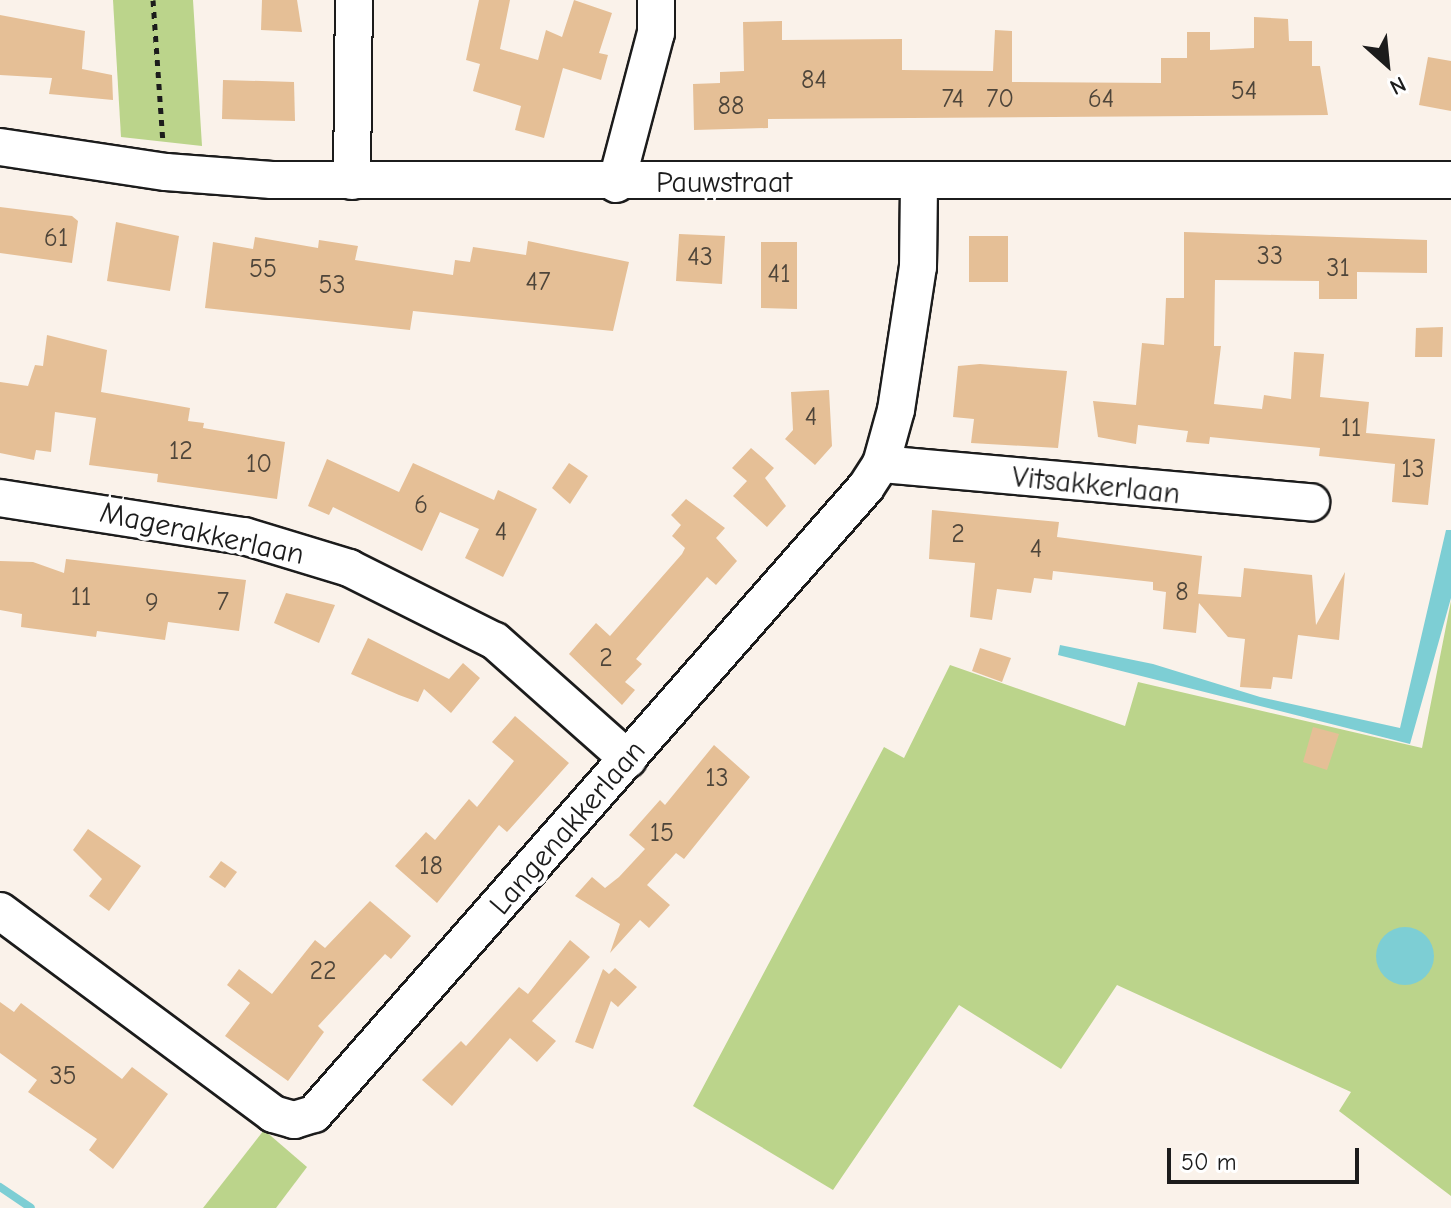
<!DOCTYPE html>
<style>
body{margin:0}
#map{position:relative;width:1451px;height:1208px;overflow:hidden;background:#faf2ea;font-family:"Comic Neue",sans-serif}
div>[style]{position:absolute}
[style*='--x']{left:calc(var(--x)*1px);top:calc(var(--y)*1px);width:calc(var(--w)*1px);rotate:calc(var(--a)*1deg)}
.green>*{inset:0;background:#bbd48b}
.water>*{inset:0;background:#7dced4}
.round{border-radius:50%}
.stream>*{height:8px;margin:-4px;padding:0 4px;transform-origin:4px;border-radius:4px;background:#7dced4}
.building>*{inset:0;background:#e5bf96}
.path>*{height:5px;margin-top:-2.5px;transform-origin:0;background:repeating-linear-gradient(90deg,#1c1c1c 0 6px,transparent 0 12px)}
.roads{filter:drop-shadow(2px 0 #1c1c1c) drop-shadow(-2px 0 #1c1c1c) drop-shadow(0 2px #1c1c1c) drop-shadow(0 -2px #1c1c1c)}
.minor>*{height:36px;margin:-18px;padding:0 18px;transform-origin:18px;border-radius:18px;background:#fff}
span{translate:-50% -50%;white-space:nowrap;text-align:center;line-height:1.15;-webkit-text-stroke:8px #fff;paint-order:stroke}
.number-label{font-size:26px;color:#4e453a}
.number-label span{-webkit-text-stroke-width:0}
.street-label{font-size:30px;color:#1c1c1c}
.north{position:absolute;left:1347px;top:24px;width:80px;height:80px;-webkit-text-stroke:6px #fff;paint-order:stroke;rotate:153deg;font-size:22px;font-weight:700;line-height:32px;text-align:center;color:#1c1c1c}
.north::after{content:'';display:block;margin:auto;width:28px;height:36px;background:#1c1c1c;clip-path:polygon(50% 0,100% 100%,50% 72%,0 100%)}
.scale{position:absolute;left:1167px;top:1148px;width:192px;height:36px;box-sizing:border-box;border:4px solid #1c1c1c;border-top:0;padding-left:10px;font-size:24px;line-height:28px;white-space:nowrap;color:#1c1c1c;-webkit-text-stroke:6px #fff;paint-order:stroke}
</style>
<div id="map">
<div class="green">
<div style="clip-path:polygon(113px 0,193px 0,202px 146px,121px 137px)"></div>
<div style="clip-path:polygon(1451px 601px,1451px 1196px,1339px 1111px,1351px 1092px,1117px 985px,1061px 1069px,959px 1005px,833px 1190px,693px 1106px,884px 747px,904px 758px,950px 665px,1125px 726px,1138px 682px,1422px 748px)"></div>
<div style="clip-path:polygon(264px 1130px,307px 1167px,276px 1208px,203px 1208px)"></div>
</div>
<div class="water">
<div style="clip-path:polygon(1446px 530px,1451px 530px,1451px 598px,1410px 744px,1058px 655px,1060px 645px,1153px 664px,1260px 697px,1400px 728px)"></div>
<div class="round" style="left:1376px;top:927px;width:58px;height:58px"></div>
</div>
<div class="stream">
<div style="--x:0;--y:1187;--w:37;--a:34"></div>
</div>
<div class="building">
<div style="clip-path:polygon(262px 0,297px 0,302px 32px,261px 30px)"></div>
<div style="clip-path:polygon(479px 0,510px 0,500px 49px,538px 60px,546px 30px,562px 37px,574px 0,612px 13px,599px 53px,608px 55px,601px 80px,563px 68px,544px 138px,515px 130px,521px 106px,473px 91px,480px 64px,466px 60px)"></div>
<div style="clip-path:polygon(0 15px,85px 31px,82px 69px,112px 75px,113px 100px,49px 94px,52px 78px,0 75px)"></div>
<div style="clip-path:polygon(1254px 17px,1288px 19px,1289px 41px,1312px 41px,1312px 66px,1320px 66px,1328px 115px,768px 119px,768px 128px,694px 130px,693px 84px,720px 83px,720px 72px,744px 71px,743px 22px,782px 21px,782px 40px,902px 39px,902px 70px,993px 71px,995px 30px,1012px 31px,1012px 82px,1161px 83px,1161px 58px,1187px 58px,1187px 32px,1210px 32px,1210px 50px,1254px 48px)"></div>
<div style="clip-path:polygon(1428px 57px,1451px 61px,1451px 111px,1419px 105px)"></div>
<div style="clip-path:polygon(223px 80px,294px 82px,295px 121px,222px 119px)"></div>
<div style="clip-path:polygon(0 207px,72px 216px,78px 221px,72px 263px,0 253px)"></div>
<div style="clip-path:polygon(116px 222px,179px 236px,170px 291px,107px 281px)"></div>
<div style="clip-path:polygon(1184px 232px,1427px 240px,1427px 273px,1357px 272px,1357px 299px,1319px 299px,1319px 281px,1215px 280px,1214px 346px,1221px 346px,1214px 404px,1262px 409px,1264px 395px,1291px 399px,1294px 352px,1324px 354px,1320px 397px,1369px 402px,1366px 433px,1435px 439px,1428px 505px,1392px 502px,1395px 464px,1319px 456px,1320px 448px,1210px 437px,1209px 444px,1186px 442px,1188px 431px,1138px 425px,1136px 444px,1098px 437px,1093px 401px,1136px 405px,1142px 343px,1164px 345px,1166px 298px,1184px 298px)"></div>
<div style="clip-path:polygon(679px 234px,725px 236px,722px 284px,676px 281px)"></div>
<div style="clip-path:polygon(969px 236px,1008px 236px,1008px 282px,969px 282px)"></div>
<div style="clip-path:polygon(255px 237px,318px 248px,319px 240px,358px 246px,355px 260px,453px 275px,455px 260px,470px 262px,473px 247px,526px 255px,528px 241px,629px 262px,613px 331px,413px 311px,410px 330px,205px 308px,213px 242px,253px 249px)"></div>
<div style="clip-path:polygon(761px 242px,797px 242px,797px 309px,761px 308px)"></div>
<div style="clip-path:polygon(1443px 327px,1442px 357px,1415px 357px,1416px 328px)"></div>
<div style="clip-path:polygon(47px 335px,107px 350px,101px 392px,190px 408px,188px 421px,204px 423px,203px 428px,285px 442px,277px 499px,157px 482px,158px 474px,89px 465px,96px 418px,55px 412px,51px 452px,36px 450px,34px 460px,0 453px,0 382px,28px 386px,35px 365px,43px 366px)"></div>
<div style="clip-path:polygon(980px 364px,1067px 371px,1058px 448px,971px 443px,974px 419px,953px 417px,958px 366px)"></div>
<div style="clip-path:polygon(829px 390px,832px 446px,815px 465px,785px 439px,793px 430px,791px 392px)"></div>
<div style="clip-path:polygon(751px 448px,774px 468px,765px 478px,786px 506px,767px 527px,733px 496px,747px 481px,732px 468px)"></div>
<div style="clip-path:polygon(327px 459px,399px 492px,413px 463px,494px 500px,498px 490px,537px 509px,503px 577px,465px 558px,479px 529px,440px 512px,422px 551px,333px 507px,329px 515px,308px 506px)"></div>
<div style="clip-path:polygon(569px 463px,588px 476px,570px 504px,552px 488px)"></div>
<div style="clip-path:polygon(686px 499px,725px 528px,716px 538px,737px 561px,716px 585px,707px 577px,636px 659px,642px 664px,625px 682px,635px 690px,622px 705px,569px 654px,596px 623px,610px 636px,682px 554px,685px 548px,672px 536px,681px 525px,671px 515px)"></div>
<div style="clip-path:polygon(932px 510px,1059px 522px,1057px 537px,1202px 556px,1198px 594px,1241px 597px,1244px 568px,1312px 575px,1316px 625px,1345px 572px,1339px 640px,1298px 635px,1292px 679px,1273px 677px,1271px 689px,1240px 687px,1245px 639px,1228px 637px,1199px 603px,1196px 633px,1163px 629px,1166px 592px,1153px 590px,1153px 582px,1053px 571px,1052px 580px,1034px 578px,1031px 593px,997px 589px,992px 620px,970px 617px,975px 563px,929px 559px)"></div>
<div style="clip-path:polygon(66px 559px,246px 580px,239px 631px,168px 622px,165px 640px,97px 631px,96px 637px,21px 627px,22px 614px,0 610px,0 561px,33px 562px,64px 573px)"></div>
<div style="clip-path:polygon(286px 593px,335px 605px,319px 643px,274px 623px)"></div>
<div style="clip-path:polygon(368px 638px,449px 679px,463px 663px,480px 678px,451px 713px,424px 689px,418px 702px,399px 695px,351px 674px)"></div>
<div style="clip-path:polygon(980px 648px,1011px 658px,1002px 682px,972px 671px)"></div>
<div style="clip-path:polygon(515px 716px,569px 763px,507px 832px,499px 825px,437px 903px,395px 866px,426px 832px,435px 840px,469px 799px,477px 807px,514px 761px,492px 742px)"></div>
<div style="clip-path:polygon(1313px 727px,1339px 734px,1327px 770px,1303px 762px)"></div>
<div style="clip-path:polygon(714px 745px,750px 777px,684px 859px,676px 853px,647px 885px,670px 905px,649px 928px,640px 920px,610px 953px,620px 924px,575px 896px,592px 877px,605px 888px,619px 877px,645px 849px,629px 835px,660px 800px,665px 805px)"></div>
<div style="clip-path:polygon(88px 829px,141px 866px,109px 911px,89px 896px,102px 879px,73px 850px)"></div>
<div style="clip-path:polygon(221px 861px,237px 872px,225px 888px,209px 877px)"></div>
<div style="clip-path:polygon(370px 901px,411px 936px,391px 959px,385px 954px,318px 1026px,324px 1032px,288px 1081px,225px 1036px,250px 1003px,227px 985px,239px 969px,272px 994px,315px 940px,325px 948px)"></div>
<div style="clip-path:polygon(570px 940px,590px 957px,532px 1021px,556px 1041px,537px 1062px,510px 1038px,452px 1106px,422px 1080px,461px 1041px,466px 1046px,519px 987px,528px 994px)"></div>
<div style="clip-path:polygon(615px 968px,637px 987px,618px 1007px,611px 1001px,593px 1049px,575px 1042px,603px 969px,609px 974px)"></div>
<div style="clip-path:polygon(0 1002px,14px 1012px,21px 1003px,122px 1079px,132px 1067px,168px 1094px,113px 1169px,89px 1150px,97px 1139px,28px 1092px,37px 1080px,0 1053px)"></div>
</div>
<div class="path">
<div style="--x:153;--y:0;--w:143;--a:86"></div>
</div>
<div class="roads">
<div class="minor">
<div style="--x:0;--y:147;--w:168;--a:8.6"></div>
<div style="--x:166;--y:172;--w:106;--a:4.3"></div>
<div style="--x:272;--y:180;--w:1179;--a:0"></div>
<div style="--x:352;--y:181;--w:181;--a:-89.4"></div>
<div style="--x:616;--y:184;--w:156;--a:-75.2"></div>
<div style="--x:656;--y:33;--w:33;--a:-90"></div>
<div style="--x:881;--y:464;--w:432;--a:5.1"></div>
<div style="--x:0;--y:498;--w:247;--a:8.9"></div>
<div style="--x:244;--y:536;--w:110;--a:16.9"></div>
<div style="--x:349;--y:568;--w:163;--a:26.6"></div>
<div style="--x:495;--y:641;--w:178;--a:41.6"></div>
<div style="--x:0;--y:911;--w:340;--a:36.6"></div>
<div style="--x:273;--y:1114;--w:22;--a:16"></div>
<div style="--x:294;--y:1120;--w:21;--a:-17"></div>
<div style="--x:314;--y:1114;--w:835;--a:-48.64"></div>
<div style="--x:866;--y:487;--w:27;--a:-57"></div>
<div style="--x:881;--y:464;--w:56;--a:-74.5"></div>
<div style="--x:896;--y:410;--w:145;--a:-81.3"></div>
<div style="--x:918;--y:267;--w:85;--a:-89.3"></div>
</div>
</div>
<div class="number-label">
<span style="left:814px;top:81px">84</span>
<span style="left:1244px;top:92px">54</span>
<span style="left:953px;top:100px">74</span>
<span style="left:1000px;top:100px">70</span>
<span style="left:1101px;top:100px">64</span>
<span style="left:731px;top:107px">88</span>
<span style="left:56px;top:239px">61</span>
<span style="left:1270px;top:257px">33</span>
<span style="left:700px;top:258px">43</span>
<span style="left:1338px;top:269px">31</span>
<span style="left:263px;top:270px">55</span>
<span style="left:779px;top:275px">41</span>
<span style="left:538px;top:283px">47</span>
<span style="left:332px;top:286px">53</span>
<span style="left:811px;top:418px">4</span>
<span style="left:1351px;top:429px">11</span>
<span style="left:181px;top:452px">12</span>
<span style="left:259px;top:465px">10</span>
<span style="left:1413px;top:470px">13</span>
<span style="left:421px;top:506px">6</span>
<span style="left:501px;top:533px">4</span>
<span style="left:958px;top:535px">2</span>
<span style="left:1036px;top:550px">4</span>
<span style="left:1182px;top:593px">8</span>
<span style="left:81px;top:598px">11</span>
<span style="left:223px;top:603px">7</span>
<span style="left:152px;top:604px">9</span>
<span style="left:606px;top:659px">2</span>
<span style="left:717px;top:779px">13</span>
<span style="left:662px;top:834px">15</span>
<span style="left:431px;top:867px">18</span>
<span style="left:323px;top:972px">22</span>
<span style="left:63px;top:1077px">35</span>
</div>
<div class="street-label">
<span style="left:724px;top:183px">Pauwstraat</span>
<span style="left:1096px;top:486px;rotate:6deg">Vitsakkerlaan</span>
<span style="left:202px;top:534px;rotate:12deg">Magerakkerlaan</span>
<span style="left:568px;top:828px;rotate:-49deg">Langenakkerlaan</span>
</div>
<div class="north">N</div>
<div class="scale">50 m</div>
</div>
